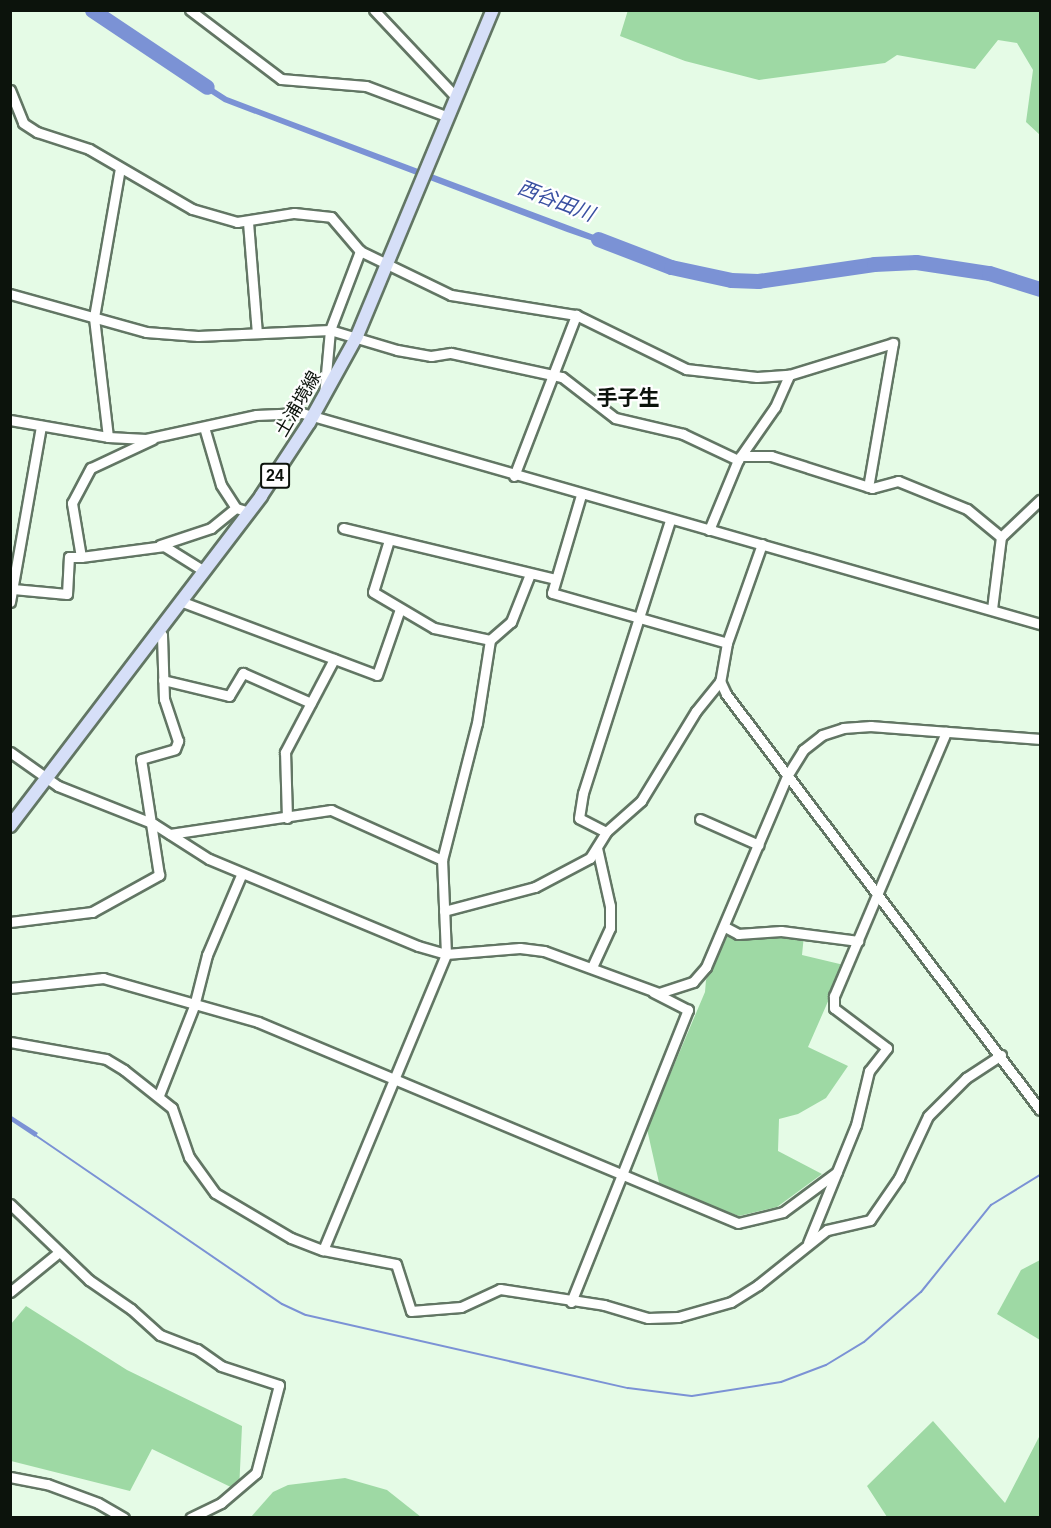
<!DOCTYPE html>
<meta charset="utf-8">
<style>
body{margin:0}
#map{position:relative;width:1051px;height:1528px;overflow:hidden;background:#e5fbe6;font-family:Arial,"Noto Sans JP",sans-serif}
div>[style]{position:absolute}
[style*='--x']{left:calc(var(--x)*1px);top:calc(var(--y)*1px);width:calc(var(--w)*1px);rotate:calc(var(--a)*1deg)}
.green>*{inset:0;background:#9ed9a4}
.water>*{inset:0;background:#7b92d5}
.stream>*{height:2px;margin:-1px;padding:0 1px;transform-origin:1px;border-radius:1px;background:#7b92d5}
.river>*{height:15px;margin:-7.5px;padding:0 7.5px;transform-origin:7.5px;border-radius:7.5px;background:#7b92d5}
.roads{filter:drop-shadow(2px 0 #627664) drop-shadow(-2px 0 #627664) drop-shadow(0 2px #627664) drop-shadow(0 -2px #627664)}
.minor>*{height:9px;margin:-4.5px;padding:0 4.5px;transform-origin:4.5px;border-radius:4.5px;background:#fff}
.major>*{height:12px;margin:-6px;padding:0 6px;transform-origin:6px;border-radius:6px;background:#d6dff8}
span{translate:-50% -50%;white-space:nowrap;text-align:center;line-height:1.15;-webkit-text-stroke:4.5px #fff;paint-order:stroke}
.shield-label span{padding:2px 4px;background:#fff;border:2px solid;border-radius:4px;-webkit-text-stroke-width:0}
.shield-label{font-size:16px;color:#0c130c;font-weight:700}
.street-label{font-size:18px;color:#0c130c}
.water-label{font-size:20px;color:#3950a1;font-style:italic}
.quarter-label{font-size:21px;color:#0c130c;font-weight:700}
.frame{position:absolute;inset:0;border:12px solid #0c130c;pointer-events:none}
</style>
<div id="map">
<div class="green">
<div style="clip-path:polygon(628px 10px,1040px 11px,1040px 135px,1026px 122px,1033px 70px,1017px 43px,998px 40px,975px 69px,897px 55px,885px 63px,759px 80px,685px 61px,620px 36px)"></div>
<div style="clip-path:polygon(738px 934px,804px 935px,802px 955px,844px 965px,808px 1047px,848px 1066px,826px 1098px,798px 1114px,779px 1119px,778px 1151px,822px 1174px,777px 1207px,739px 1216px,660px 1187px,647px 1129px,705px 992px,706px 980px,727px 937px)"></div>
<div style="clip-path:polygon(1040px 1260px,1040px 1340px,997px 1314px,1021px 1270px)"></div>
<div style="clip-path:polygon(26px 1306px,127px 1370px,242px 1426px,239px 1491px,152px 1449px,130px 1491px,11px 1461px,11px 1324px)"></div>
<div style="clip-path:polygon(933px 1421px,1005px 1503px,1040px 1435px,1040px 1517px,887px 1517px,867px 1486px)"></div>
<div style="clip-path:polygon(345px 1478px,387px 1490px,421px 1517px,251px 1517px,273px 1492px,288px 1485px)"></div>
</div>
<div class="water">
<div style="clip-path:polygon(191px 74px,227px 97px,618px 244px,616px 249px,567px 232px,224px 102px,188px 79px)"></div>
<div style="clip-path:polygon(10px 1115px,38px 1133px,35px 1137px,11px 1121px)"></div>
</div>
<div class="stream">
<div style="--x:35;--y:1135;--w:299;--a:34.4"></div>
<div style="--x:282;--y:1304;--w:26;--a:25"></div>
<div style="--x:306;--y:1315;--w:330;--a:12.8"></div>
<div style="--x:628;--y:1388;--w:64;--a:7.1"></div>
<div style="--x:692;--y:1396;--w:90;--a:-8.9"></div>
<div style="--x:781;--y:1382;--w:48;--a:-20.7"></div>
<div style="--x:826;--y:1365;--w:44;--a:-31.2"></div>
<div style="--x:864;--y:1342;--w:76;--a:-41.3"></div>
<div style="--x:921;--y:1292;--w:112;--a:-51.2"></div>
<div style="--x:991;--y:1205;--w:57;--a:-31.5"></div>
</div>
<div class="river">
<div style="--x:92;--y:10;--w:138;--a:33.8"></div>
<div style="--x:598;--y:239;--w:78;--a:21"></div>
<div style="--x:671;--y:267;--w:61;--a:12.2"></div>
<div style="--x:731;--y:280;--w:27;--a:2"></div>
<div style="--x:758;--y:281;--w:117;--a:-8.3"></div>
<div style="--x:874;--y:264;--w:42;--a:-2.7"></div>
<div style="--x:916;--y:262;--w:74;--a:8.6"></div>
<div style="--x:989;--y:273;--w:53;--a:17.4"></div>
</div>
<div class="roads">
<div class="minor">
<div style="--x:190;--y:10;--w:114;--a:37.2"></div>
<div style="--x:281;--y:79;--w:85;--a:4.7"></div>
<div style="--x:366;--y:86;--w:85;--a:20.6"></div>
<div style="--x:374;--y:10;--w:118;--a:46.7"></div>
<div style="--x:10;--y:90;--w:35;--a:68"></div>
<div style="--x:23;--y:123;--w:17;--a:33"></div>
<div style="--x:37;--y:132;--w:55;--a:18.1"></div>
<div style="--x:89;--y:149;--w:119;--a:30.2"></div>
<div style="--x:192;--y:209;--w:47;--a:16.1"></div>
<div style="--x:237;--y:222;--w:58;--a:-9"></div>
<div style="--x:294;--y:213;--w:37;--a:6"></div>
<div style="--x:331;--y:217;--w:45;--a:49.5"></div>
<div style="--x:360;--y:251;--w:101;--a:25.8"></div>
<div style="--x:451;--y:295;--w:127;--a:9.1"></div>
<div style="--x:576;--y:315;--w:123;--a:26.1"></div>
<div style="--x:686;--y:369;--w:71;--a:6.4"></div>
<div style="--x:757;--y:377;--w:32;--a:-4"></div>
<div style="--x:789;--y:375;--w:109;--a:-17.1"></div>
<div style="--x:893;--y:343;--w:146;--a:99.8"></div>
<div style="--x:248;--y:222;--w:111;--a:85.4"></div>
<div style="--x:10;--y:294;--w:141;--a:15.6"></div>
<div style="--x:146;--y:332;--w:52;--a:4.4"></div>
<div style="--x:198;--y:336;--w:132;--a:-2.6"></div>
<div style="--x:330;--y:330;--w:70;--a:16.6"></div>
<div style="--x:397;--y:350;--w:35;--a:10"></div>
<div style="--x:431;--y:356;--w:20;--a:-9"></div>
<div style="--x:451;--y:353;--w:104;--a:12.2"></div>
<div style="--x:553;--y:375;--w:9;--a:13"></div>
<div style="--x:562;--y:377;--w:67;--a:37.7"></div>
<div style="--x:615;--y:418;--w:70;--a:13.2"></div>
<div style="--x:683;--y:434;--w:61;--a:25.3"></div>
<div style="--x:324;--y:396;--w:66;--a:-84.8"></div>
<div style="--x:330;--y:330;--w:85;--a:-69.2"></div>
<div style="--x:10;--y:420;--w:99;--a:9.8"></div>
<div style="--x:108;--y:437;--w:38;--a:3"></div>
<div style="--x:146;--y:439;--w:113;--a:-12.3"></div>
<div style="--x:256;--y:415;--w:46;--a:-2.5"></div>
<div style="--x:302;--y:413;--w:768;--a:15.96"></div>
<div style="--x:204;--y:427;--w:60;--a:73.7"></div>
<div style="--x:221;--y:485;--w:27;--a:57"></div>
<div style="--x:108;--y:437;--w:121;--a:-96.7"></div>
<div style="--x:94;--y:317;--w:151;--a:-80.1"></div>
<div style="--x:741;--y:456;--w:30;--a:0"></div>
<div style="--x:771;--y:456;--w:106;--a:17.6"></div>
<div style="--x:872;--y:488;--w:27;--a:-15"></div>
<div style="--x:898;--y:481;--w:74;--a:22.1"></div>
<div style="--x:967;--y:509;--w:44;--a:39.5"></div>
<div style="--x:514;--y:476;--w:173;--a:-68.9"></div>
<div style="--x:581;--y:495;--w:102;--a:106.5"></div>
<div style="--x:552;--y:593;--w:182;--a:15.9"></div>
<div style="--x:343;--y:528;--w:218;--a:13.5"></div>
<div style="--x:709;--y:530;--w:76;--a:-67.5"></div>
<div style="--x:738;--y:460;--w:65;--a:-55.1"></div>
<div style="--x:775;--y:407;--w:35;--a:-66"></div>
<div style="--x:389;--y:540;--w:54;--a:107.1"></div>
<div style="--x:373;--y:592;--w:71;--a:30.5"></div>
<div style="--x:434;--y:628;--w:57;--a:12.1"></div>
<div style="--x:762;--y:544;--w:105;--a:109.5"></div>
<div style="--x:727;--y:643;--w:39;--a:100"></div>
<div style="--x:720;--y:681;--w:14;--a:65"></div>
<div style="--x:726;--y:694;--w:521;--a:52.95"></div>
<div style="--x:160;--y:545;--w:54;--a:-18.4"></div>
<div style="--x:211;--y:528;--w:32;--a:-39"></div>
<div style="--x:236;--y:508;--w:14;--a:17"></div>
<div style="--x:81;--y:557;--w:84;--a:-7.5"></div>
<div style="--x:164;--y:546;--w:47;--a:32"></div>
<div style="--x:13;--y:589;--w:54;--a:5.3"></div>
<div style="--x:67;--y:594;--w:37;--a:-87"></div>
<div style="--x:69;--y:557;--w:12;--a:0"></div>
<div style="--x:81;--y:557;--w:55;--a:-99.5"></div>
<div style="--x:72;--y:503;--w:40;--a:-62"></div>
<div style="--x:91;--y:468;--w:68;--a:-25.1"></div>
<div style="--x:180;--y:601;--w:210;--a:20.6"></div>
<div style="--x:377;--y:675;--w:70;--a:-70.8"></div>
<div style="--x:10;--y:602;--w:179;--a:-80"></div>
<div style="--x:992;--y:609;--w:73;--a:-82.9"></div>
<div style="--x:1001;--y:537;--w:54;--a:-43.5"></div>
<div style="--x:163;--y:680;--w:68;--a:13.6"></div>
<div style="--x:229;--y:696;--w:27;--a:-59"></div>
<div style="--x:243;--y:673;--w:74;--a:23.8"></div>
<div style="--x:10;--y:752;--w:59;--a:35.3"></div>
<div style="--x:58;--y:786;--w:103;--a:21.6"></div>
<div style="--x:154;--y:824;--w:65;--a:32.5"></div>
<div style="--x:209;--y:859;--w:226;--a:22.6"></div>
<div style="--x:418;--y:946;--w:29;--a:16"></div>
<div style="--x:446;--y:954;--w:74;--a:-4.6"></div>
<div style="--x:520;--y:948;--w:24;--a:7"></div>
<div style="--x:544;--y:951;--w:122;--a:20.1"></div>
<div style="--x:659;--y:993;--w:36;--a:-18"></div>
<div style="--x:693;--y:982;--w:20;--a:-49"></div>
<div style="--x:706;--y:967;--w:207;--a:-67"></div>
<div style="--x:787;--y:776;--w:31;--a:-58"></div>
<div style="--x:803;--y:750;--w:24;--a:-38"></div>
<div style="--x:822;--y:735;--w:22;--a:-18"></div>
<div style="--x:843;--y:728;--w:28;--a:-4"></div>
<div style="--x:871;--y:726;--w:169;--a:4.4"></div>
<div style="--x:287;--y:818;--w:66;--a:-91.7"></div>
<div style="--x:285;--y:752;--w:105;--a:-62.2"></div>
<div style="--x:700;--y:819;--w:64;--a:23.8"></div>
<div style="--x:606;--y:832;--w:30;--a:-153"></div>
<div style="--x:579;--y:818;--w:25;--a:-81"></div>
<div style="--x:583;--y:793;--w:287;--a:-72.3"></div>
<div style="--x:170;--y:834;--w:163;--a:-8.5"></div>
<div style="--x:331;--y:810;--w:122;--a:24.2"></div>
<div style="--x:444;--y:911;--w:94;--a:-14.8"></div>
<div style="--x:535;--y:887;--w:62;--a:-27.8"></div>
<div style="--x:590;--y:858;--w:31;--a:-58"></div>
<div style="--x:606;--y:832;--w:47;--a:-41.5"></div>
<div style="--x:641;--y:801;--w:105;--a:-58.6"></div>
<div style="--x:696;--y:711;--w:38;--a:-51"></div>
<div style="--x:10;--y:922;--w:83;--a:-7"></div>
<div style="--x:92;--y:912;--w:77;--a:-28.9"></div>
<div style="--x:159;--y:875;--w:117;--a:-98.8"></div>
<div style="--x:141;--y:759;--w:35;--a:-16"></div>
<div style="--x:175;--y:749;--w:9;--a:-69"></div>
<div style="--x:178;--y:741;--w:44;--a:-108.4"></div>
<div style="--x:164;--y:699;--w:64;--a:-91.8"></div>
<div style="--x:162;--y:635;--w:6;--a:-149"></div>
<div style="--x:725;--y:927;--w:15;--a:28"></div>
<div style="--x:738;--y:934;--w:43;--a:-4"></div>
<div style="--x:781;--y:931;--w:78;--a:7.4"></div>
<div style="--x:592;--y:967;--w:43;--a:-65.2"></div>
<div style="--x:610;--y:928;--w:22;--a:-90"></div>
<div style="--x:610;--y:906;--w:59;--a:-102.6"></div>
<div style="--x:10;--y:988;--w:94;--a:-6.1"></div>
<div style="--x:103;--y:978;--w:161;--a:15.8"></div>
<div style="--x:258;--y:1022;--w:520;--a:22.72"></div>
<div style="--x:738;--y:1223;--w:46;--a:-13.7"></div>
<div style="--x:783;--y:1212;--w:67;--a:-36.5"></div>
<div style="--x:10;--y:1042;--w:97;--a:10"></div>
<div style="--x:106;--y:1059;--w:21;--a:31"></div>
<div style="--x:124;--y:1070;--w:61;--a:38.4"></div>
<div style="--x:172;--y:1108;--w:52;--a:70.9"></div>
<div style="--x:189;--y:1157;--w:44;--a:54.2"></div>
<div style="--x:215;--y:1193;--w:88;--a:30.6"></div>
<div style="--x:291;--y:1238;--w:34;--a:21"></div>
<div style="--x:323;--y:1250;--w:74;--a:10.9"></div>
<div style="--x:396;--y:1264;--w:49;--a:72.3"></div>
<div style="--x:411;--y:1311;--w:50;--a:-4.6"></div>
<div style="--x:461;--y:1307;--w:43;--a:-24.8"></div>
<div style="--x:500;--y:1289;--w:105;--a:8.7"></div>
<div style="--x:604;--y:1305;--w:46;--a:16.5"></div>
<div style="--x:648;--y:1318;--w:30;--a:-2"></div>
<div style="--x:678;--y:1317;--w:55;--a:-15.8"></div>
<div style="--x:731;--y:1302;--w:32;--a:-32"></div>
<div style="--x:758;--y:1285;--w:88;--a:-38.6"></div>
<div style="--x:827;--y:1230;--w:44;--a:-13.1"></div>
<div style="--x:870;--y:1220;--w:51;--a:-55.4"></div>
<div style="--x:899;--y:1178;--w:68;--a:-64.9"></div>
<div style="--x:928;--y:1116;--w:54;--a:-45"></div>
<div style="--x:966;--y:1078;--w:42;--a:-33.3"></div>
<div style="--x:159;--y:1095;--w:96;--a:-68.5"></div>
<div style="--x:194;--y:1006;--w:53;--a:-75.7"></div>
<div style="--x:207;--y:955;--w:89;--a:-66.9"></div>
<div style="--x:10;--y:1204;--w:110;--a:43.9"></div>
<div style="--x:89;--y:1280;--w:51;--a:34.6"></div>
<div style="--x:131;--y:1309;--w:39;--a:42"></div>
<div style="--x:160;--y:1335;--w:40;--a:21"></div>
<div style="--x:197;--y:1349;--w:29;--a:35"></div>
<div style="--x:221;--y:1366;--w:61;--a:18.1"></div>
<div style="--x:279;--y:1385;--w:91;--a:104.6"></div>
<div style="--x:256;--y:1473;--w:46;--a:139.4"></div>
<div style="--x:221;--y:1503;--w:34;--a:154"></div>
<div style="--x:808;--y:1243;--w:127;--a:-67.9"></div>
<div style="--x:856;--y:1125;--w:56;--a:-76.5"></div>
<div style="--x:869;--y:1071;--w:29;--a:-52"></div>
<div style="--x:887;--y:1048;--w:66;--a:-143"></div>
<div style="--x:834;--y:1008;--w:12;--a:-90"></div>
<div style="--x:834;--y:996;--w:287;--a:-67"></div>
<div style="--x:323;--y:1250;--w:321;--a:-67.4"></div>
<div style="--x:446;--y:954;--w:94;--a:-92.4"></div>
<div style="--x:442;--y:860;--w:141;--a:-75.7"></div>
<div style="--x:477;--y:723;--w:84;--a:-81.1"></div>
<div style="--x:490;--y:640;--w:28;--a:-41"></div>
<div style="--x:511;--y:622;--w:52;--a:-68.4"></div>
<div style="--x:10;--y:1292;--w:63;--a:-39.2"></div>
<div style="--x:571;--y:1302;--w:315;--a:-68.2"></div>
<div style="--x:688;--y:1010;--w:39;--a:-153"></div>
<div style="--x:10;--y:1477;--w:38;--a:11"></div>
<div style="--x:47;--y:1484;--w:54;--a:20.4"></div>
<div style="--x:98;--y:1503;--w:30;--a:30"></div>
</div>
<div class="major">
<div style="--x:10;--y:826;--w:415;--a:-52.7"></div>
<div style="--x:261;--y:496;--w:87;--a:-56.7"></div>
<div style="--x:309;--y:423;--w:99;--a:-61.1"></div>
<div style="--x:357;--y:336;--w:353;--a:-67.4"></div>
</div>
</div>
<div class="shield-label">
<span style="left:275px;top:476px">24</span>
</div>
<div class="street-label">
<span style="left:298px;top:404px;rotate:-60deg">土浦境線</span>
</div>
<div class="water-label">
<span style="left:556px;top:201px;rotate:21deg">西谷田川</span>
</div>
<div class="quarter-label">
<span style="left:628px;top:398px">手子生</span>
</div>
<div class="frame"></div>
</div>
